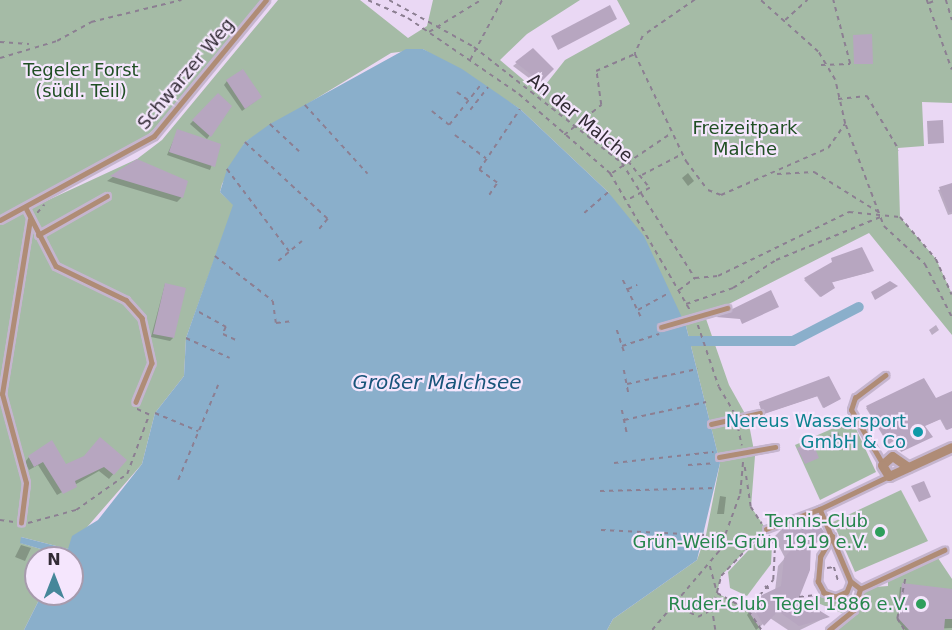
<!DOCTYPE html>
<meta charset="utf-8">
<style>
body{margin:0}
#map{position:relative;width:952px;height:630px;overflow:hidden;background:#ead8f4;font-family:"DejaVu Sans",sans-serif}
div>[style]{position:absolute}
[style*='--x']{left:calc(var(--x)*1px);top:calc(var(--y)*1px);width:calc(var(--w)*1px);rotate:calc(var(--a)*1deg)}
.green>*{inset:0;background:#a5bba6}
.water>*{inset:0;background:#8aafcb}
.shadow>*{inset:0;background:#0003}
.canal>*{height:10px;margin:-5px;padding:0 5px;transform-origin:5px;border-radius:5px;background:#8aafcb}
.building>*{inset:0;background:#b7a6c0}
.path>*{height:1.5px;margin-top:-0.75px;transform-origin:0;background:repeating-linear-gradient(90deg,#8c7f92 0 4.5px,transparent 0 9px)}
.roads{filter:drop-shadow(2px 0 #c5b5ce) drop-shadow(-2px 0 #c5b5ce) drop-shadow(0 2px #c5b5ce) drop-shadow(0 -2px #c5b5ce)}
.lane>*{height:4.5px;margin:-2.25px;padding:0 2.25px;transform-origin:2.25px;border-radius:2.25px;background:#af8c76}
.street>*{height:9px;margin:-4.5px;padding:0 4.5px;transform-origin:4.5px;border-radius:4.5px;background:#af8c76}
.path-bridge>*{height:1.5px;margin-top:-0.75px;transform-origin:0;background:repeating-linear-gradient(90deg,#8c7f92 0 4.5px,transparent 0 9px)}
.dots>*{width:16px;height:16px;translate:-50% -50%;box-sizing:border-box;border:3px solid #f5e6fd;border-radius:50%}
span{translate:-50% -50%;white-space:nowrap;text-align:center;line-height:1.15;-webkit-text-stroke:4.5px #f5e6fd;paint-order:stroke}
.park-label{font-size:18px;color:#204f24}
.street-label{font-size:18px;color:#322b35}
.culture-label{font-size:18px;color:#0d838f}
.right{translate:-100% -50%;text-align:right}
.leisure-label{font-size:18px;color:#27864d}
.water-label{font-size:20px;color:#18547a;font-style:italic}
.north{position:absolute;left:24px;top:546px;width:60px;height:60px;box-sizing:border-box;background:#f5e6fd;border:2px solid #a79bad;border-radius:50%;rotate:0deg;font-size:16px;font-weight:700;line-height:24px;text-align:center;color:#322b35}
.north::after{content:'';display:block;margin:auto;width:21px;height:27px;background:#46879a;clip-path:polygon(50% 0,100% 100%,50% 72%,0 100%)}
</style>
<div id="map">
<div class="green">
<div style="clip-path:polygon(0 0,261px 0,160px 124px,140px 142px,41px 195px,44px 202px,137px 159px,162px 140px,278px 0,360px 0,408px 38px,427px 26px,433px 0,580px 0,527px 34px,500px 60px,539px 93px,565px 60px,630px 24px,617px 0,952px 0,952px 103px,922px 102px,924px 146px,898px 148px,900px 217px,936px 259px,952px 294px,952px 335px,869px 233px,705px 316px,729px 385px,748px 419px,755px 456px,751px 507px,766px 529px,721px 576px,717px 593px,747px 609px,761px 630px,607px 630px,613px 619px,697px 560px,706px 535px,720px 463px,686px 326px,608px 192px,520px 109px,423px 49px,391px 53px,245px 142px,222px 184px,220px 192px,234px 205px,186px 338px,184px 376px,155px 413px,142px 464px,68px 549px,21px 537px,21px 543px,64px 556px,36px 558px,36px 594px,42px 594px,24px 630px,0 630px)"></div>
<div style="clip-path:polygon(852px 420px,876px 472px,820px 500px,795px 445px)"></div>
<div style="clip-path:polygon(901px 490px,928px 541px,855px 572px,833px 522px)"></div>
<div style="clip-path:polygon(759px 539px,772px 545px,771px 564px,747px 596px,730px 588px,728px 572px)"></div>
<div style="clip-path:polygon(938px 558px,952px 579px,952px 630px,829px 630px,854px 610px,862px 588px,888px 586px,888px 580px)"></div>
<div style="clip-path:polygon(853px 586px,849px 607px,842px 613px,813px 601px,822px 596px,841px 599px)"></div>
</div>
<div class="water">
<div style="clip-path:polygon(406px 49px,423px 49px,462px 69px,520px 109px,608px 192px,644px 236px,686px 326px,720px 463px,697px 560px,613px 619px,607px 630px,24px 630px,42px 594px,72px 594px,72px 558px,20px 543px,21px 537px,68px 549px,72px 536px,98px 520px,142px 464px,155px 413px,184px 376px,186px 338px,233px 205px,220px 192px,227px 169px,245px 142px,270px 124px)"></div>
</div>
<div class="shadow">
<div style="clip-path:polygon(533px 50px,552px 69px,537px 84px,513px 66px)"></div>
<div style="clip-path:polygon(227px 81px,257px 100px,242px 111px,224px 85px)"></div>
<div style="clip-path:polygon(218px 95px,230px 106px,207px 139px,190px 124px)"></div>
<div style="clip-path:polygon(178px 130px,219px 145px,210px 170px,167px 155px)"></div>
<div style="clip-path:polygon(137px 160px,186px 182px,181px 198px,177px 202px,107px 181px)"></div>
<div style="clip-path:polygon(688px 173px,694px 181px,688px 186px,682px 178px)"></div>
<div style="clip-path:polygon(952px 186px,952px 214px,948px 215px,938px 190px)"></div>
<div style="clip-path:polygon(862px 248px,871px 272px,830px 283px,833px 288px,820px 297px,804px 280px)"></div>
<div style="clip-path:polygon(165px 284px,173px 338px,170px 341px,151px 337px)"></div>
<div style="clip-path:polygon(936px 325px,939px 330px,932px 335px,929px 330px)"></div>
<div style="clip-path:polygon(828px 378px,838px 400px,823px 408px,817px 396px,763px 414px,759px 404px)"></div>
<div style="clip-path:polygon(923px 380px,952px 427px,946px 430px,940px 419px,924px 426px,931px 437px,900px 451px,894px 440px,888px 444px,866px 408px)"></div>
<div style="clip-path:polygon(838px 432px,842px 441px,833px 445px,829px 436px)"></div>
<div style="clip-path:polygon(29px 457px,65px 466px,83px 458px,125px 460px,109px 479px,99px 471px,57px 495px,38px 465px,29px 470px,25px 462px)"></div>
<div style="clip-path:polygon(720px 496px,726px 497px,724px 514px,717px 514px)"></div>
<div style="clip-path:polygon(818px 526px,822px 539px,810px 547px,797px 599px,827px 617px,800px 630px,788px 630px,770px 618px,756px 630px,747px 615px,759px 598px,775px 591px,778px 566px,785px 558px,774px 537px,781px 530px)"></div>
<div style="clip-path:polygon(21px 545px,31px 548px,25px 561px,15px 557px)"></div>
<div style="clip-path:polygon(900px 587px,952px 592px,952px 628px,905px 630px,897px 620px)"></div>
</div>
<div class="canal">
<div style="--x:690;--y:341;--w:103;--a:0"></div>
<div style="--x:793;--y:341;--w:74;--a:-27.3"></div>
</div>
<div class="building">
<div style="clip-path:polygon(610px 5px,617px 19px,558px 50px,551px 36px)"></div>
<div style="clip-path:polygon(872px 34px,873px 64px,854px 64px,853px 35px)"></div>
<div style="clip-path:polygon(533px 48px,554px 69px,541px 82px,515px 62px)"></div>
<div style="clip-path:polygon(243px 69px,262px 97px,245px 109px,226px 80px)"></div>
<div style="clip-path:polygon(218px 93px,232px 106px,211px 137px,192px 120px)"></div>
<div style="clip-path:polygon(943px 120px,944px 143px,928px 144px,927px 121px)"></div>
<div style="clip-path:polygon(177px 129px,221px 144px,215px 167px,169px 152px)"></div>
<div style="clip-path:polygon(137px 159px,188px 181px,183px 198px,110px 176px)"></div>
<div style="clip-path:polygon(952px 183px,952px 212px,949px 212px,939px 187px)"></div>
<div style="clip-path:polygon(862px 247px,874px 271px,832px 282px,835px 288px,821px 297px,804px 278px,832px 262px,831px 258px)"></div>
<div style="clip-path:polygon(890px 281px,898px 286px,875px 300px,871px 292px)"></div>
<div style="clip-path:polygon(165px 283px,186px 288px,174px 338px,153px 334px)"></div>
<div style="clip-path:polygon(771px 290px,779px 307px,742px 324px,740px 319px,716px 317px)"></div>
<div style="clip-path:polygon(829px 376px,841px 399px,824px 408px,818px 396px,764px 414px,761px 409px,759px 402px)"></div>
<div style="clip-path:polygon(924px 378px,936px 398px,952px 391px,952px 428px,947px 430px,941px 419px,925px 426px,933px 437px,901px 452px,895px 440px,889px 444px,866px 406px)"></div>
<div style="clip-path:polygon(100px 437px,127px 460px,114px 475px,104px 467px,75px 481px,77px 487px,63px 494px,43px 462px,34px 467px,28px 456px,52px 440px,66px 464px,84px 456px)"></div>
<div style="clip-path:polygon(812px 441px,819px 458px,805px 464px,797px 448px)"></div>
<div style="clip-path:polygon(924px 481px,931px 497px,919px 502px,911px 486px)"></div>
<div style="clip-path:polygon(791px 524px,802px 530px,819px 525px,826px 534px,811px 542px,810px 570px,799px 598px,830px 617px,799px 626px,778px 611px,764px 626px,753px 607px,758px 597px,781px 586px,784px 558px,791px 550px,781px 528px)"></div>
<div style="clip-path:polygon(902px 583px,952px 589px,952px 619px,945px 619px,944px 630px,909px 630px,898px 618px)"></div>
</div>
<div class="path">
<div style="--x:368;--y:0;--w:44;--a:24.2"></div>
<div style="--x:408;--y:18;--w:135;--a:34.4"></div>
<div style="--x:519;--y:94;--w:121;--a:41"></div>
<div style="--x:610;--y:173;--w:159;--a:59.7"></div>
<div style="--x:389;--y:0;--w:97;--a:28.9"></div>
<div style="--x:474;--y:47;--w:188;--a:38.1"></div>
<div style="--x:622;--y:163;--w:136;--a:57.6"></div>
<div style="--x:695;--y:278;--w:23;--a:-5"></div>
<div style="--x:718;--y:276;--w:146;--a:-26"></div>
<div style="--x:849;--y:212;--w:51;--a:5.6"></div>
<div style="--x:900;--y:217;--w:55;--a:49.4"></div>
<div style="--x:936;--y:259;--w:39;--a:66"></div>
<div style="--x:695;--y:0;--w:63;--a:145.3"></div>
<div style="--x:643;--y:36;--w:20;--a:114"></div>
<div style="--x:635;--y:54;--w:119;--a:64.5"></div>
<div style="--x:686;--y:161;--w:36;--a:53"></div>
<div style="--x:708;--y:190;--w:14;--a:21"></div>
<div style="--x:721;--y:195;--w:117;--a:-23.7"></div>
<div style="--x:828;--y:148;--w:29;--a:-55"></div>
<div style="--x:845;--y:124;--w:45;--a:-102.8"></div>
<div style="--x:835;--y:80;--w:33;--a:-121"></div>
<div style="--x:818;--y:52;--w:78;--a:-138.1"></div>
<div style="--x:927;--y:0;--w:74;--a:70.3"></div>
<div style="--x:946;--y:0;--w:21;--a:73"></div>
<div style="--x:929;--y:3;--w:8;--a:-23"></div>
<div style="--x:785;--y:20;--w:30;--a:-42"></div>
<div style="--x:429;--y:32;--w:61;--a:-31.6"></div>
<div style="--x:0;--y:42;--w:29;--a:4"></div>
<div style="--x:0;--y:58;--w:59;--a:-16.6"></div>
<div style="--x:57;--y:41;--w:39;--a:-29"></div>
<div style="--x:91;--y:22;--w:93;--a:-13.7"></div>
<div style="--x:470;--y:60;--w:68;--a:-61.9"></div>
<div style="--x:821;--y:65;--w:29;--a:-2"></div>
<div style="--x:850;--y:64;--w:66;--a:-104.9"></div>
<div style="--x:457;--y:92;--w:14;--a:36"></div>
<div style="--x:838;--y:99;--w:29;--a:-6"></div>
<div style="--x:867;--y:96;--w:63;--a:59.3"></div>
<div style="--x:305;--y:105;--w:93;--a:47.6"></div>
<div style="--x:470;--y:110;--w:29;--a:-52"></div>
<div style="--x:432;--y:111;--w:22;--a:39"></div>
<div style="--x:449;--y:125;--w:53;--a:-51.8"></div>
<div style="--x:270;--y:124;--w:40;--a:43"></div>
<div style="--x:846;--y:125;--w:108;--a:69.4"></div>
<div style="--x:884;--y:226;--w:56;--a:42.8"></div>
<div style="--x:925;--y:264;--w:59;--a:63"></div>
<div style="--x:455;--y:135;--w:39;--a:37"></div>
<div style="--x:564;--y:135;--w:48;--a:-39"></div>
<div style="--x:601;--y:105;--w:34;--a:-98"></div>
<div style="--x:596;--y:71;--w:43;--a:-23.6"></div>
<div style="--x:245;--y:142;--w:113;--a:42.9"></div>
<div style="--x:328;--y:219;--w:17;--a:130"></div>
<div style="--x:628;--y:161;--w:35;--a:51"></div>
<div style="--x:650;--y:188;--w:23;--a:151"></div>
<div style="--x:227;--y:169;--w:103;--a:52.9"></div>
<div style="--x:612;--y:173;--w:70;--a:-33.9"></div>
<div style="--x:777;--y:174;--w:37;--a:-3"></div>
<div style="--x:814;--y:172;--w:81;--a:31.9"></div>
<div style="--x:642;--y:175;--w:45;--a:-27.7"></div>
<div style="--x:489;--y:195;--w:14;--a:-56"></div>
<div style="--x:497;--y:183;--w:22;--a:-144"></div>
<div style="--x:479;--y:170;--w:73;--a:-56.1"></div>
<div style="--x:37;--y:213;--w:11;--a:-49"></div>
<div style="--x:584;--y:213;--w:32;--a:-41"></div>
<div style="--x:215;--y:256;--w:73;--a:37.8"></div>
<div style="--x:273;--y:301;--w:22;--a:82"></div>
<div style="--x:276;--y:323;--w:17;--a:-7"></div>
<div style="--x:278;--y:261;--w:31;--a:-40"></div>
<div style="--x:623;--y:280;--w:41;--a:64.1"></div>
<div style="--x:628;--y:289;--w:10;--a:-24"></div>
<div style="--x:679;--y:290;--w:20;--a:-37"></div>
<div style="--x:686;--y:304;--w:50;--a:-18.8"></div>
<div style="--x:733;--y:288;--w:51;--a:-33.1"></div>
<div style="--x:776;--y:260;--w:116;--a:-22.4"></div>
<div style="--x:638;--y:310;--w:35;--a:-29"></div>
<div style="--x:199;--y:312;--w:31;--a:29"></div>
<div style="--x:226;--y:327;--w:8;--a:113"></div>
<div style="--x:223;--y:334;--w:17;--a:25"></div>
<div style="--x:698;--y:325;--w:65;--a:71.3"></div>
<div style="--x:719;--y:387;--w:29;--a:59"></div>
<div style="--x:617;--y:330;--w:26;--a:72"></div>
<div style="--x:186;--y:338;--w:48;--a:24.4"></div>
<div style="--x:622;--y:346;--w:39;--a:-18"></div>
<div style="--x:624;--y:370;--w:25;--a:79"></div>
<div style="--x:627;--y:384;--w:72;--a:-12.1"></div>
<div style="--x:622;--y:410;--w:25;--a:78"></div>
<div style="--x:155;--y:413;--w:47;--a:22.7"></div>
<div style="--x:624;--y:420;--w:84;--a:-12.4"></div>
<div style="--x:738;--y:427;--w:19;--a:78"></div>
<div style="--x:614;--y:463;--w:100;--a:-6.3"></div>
<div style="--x:688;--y:465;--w:26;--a:-4"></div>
<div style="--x:745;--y:467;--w:40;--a:81.5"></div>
<div style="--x:751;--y:507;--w:20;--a:57"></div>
<div style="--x:178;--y:480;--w:103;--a:-67.2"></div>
<div style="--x:600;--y:491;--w:117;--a:-1.5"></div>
<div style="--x:0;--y:520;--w:14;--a:8"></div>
<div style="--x:28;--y:523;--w:50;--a:-15.2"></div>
<div style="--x:76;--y:510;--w:62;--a:-35.2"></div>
<div style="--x:127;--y:474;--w:63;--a:-69.6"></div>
<div style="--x:149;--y:415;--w:14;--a:-155"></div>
<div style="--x:601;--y:530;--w:105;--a:2.7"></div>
<div style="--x:802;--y:530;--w:9;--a:-69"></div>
<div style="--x:710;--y:566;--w:28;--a:75"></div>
<div style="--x:717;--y:593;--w:33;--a:29"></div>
<div style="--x:827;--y:568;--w:7;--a:-8"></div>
<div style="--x:834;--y:567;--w:14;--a:73"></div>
<div style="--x:765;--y:586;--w:7;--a:34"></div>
<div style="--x:799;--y:597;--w:17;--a:-7"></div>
<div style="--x:674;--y:604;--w:27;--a:28"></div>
<div style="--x:698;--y:617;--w:16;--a:-27"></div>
<div style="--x:652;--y:630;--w:104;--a:-49.7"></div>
<div style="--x:719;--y:551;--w:61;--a:-69.8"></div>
<div style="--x:740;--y:494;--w:35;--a:-85"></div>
<div style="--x:715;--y:630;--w:20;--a:-99"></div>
<div style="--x:712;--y:610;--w:35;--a:-75"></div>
<div style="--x:721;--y:576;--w:58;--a:-46.4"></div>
<div style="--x:761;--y:630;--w:25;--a:-124"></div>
<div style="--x:747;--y:609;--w:39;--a:-48"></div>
<div style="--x:773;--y:580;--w:34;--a:-87"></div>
<div style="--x:775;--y:546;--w:12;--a:-121"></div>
<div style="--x:904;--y:630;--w:13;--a:-122"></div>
<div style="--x:897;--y:619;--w:41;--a:-78.7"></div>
</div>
<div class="roads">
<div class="lane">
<div style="--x:26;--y:208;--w:65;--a:62.7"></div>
<div style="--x:56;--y:266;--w:78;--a:25.9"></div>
<div style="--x:126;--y:300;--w:24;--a:48"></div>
<div style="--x:142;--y:318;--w:46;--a:77.5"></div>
<div style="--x:152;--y:363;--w:42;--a:112.3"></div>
<div style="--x:0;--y:220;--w:175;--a:-28.6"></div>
<div style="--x:154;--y:136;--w:176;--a:-50.5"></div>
<div style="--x:38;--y:235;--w:79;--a:-29.5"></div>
<div style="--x:661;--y:327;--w:69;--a:-16.1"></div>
<div style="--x:711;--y:424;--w:50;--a:-12.7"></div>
<div style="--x:719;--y:457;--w:57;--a:-10.1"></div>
<div style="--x:882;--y:463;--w:61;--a:-120.3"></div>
<div style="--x:851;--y:410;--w:13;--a:-72"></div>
<div style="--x:855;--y:398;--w:38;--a:-37"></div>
<div style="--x:820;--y:509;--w:76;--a:-25.6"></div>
<div style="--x:21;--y:523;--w:40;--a:-82.9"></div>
<div style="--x:26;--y:483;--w:92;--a:-105.1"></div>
<div style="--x:2;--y:394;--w:176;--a:-80.9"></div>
<div style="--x:766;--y:529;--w:58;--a:-20.3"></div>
<div style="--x:820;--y:509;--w:79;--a:67"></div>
<div style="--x:851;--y:582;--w:11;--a:112"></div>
<div style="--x:847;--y:592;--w:12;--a:156"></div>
<div style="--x:836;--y:597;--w:13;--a:-162"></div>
<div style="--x:824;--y:593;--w:13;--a:-119"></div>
<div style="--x:818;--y:582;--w:25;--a:-85"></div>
<div style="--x:820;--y:557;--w:24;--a:-60"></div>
<div style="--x:860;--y:589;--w:93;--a:-24.9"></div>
<div style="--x:829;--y:630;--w:32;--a:-39"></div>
<div style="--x:854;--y:610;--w:22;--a:-74"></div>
<div style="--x:860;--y:589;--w:11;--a:-142"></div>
</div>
<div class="street">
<div style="--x:908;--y:467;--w:19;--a:-145"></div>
<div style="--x:892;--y:456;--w:13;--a:138"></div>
<div style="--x:882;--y:465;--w:13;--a:58"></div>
<div style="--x:889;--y:476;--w:69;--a:-24.7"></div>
</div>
</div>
<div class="path-bridge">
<div style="--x:735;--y:412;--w:10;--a:73"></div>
</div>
<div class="dots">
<div style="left:918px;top:432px;background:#0f9aa8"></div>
<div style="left:880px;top:532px;background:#2e9e5b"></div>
<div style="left:921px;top:604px;background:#2e9e5b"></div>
</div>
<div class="park-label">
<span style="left:81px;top:81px">Tegeler Forst<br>(südl. Teil)</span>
<span style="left:745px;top:139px">Freizeitpark<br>Malche</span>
</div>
<div class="street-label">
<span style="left:186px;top:74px;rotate:-50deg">Schwarzer Weg</span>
<span style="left:580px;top:118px;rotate:39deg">An der Malche</span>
</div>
<div class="culture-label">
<span class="right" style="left:906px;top:432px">Nereus Wassersport<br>GmbH &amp; Co</span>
</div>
<div class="leisure-label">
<span class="right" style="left:868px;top:532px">Tennis-Club<br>Grün-Weiß-Grün 1919 e.V.</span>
<span class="right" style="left:909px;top:604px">Ruder-Club Tegel 1886 e.V.</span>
</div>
<div class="water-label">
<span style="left:437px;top:382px">Großer Malchsee</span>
</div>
<div class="north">N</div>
</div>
